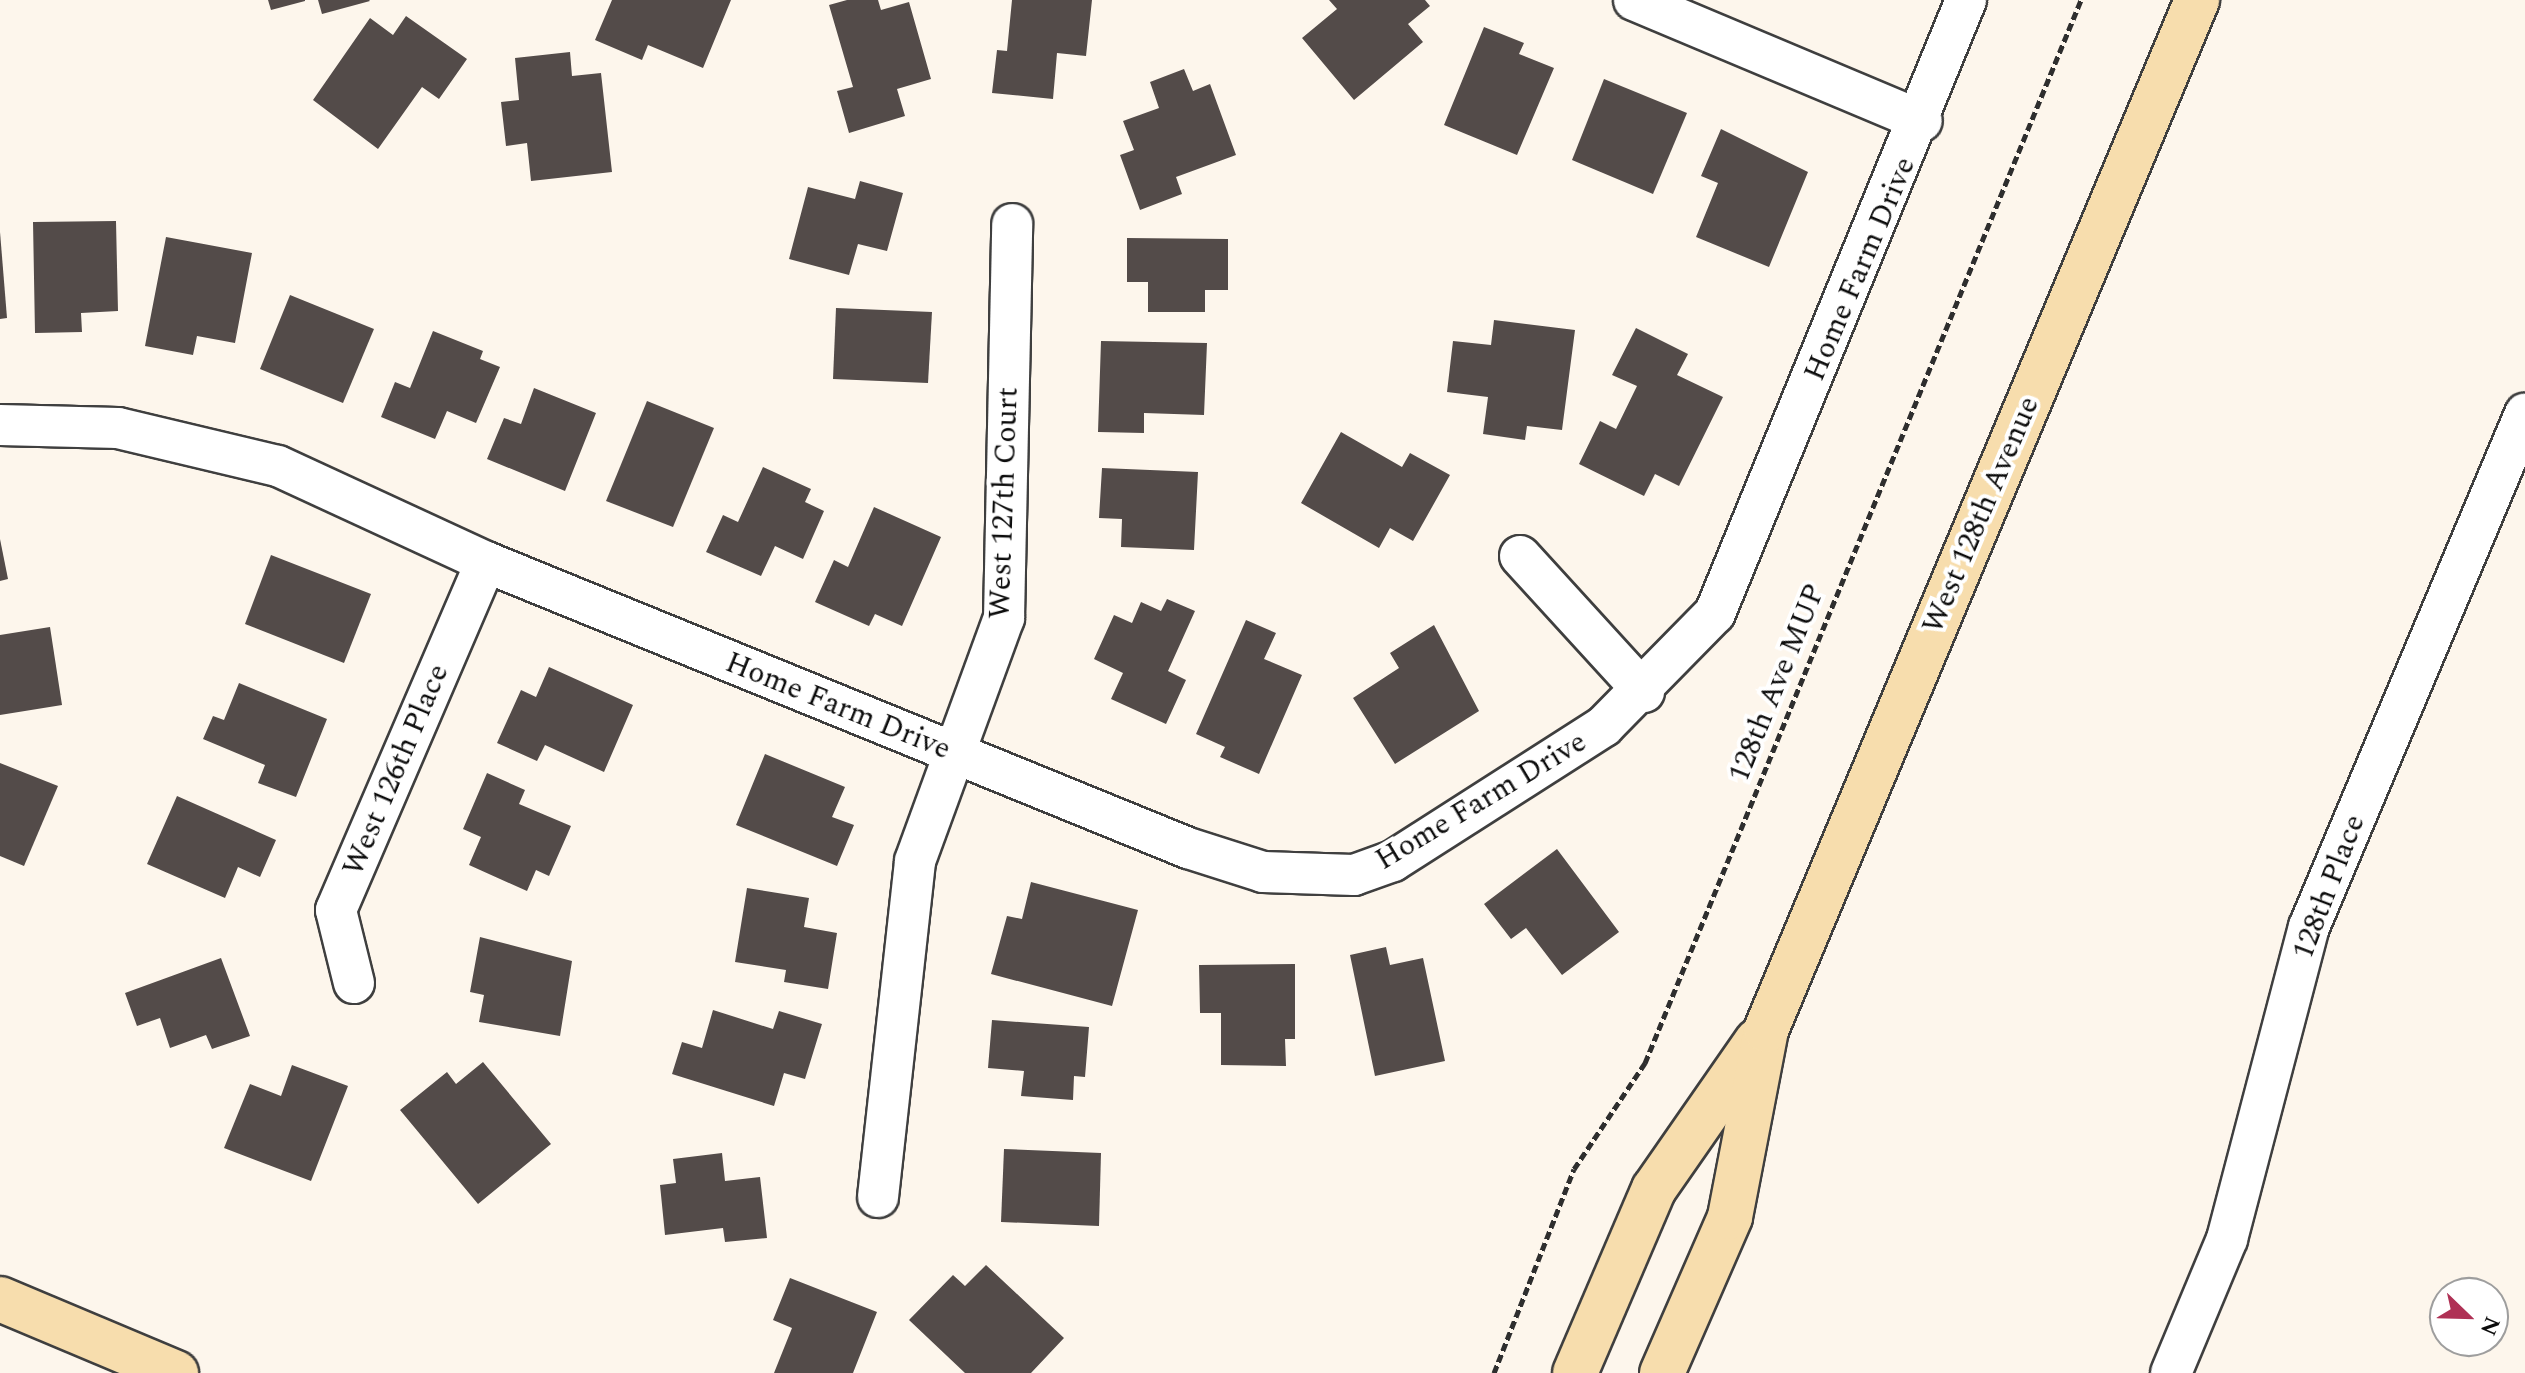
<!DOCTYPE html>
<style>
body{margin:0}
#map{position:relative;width:2525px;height:1373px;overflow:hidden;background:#fdf6ec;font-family:Spectral,serif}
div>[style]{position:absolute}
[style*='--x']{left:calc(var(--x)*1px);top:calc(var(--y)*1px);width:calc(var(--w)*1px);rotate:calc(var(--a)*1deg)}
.building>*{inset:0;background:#534b49}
.path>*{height:5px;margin-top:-2.5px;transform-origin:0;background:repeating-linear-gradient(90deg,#2e2e2e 0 8px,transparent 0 12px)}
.roads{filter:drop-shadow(2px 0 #3f3f3f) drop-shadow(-2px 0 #3f3f3f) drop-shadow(0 2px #3f3f3f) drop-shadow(0 -2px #3f3f3f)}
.street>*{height:40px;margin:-20px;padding:0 20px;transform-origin:20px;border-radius:20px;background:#fff}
.secondary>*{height:44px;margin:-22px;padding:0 22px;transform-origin:22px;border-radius:22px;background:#f7ddad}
span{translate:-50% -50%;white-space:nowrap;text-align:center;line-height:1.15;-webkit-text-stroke:8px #fff;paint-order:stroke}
.street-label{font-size:30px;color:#0c0c0c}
.north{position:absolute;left:2429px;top:1277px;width:80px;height:80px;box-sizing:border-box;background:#fff;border:2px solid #9e9e9e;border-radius:50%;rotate:113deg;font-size:22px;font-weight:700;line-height:32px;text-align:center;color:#0c0c0c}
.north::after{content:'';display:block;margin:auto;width:28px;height:36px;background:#af3155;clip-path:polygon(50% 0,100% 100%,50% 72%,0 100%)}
</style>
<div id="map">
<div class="building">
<div style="clip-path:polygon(268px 0,305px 0,305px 1px,271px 10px)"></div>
<div style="clip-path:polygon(318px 0,369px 0,370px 1px,322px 14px)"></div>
<div style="clip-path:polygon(612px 0,731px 0,703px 68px,648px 45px,642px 60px,595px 40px)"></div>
<div style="clip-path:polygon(847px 0,878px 0,881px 10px,909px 2px,931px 79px,897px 89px,905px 116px,849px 133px,837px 91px,853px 87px,829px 5px)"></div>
<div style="clip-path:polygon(1012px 0,1092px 0,1086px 56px,1057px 53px,1053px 99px,992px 93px,997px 50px,1007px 51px)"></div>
<div style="clip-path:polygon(1329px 0,1425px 0,1430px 6px,1408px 24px,1423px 42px,1354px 100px,1302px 38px,1337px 9px)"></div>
<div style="clip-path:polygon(406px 16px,467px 59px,439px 99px,422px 87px,378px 149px,313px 100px,370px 18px,393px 35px)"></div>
<div style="clip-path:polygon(1484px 27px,1524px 43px,1519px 54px,1554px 68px,1517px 155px,1444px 125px)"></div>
<div style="clip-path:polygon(570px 52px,572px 76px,601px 73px,612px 172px,531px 181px,527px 143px,506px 146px,501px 102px,519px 100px,515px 58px)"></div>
<div style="clip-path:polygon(1184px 69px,1193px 91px,1210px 84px,1236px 155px,1176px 177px,1182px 194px,1140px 210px,1120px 155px,1134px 150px,1123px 121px,1159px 108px,1150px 82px)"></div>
<div style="clip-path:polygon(1604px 79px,1687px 113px,1653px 194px,1572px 160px)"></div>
<div style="clip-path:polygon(1721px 129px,1808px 172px,1769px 267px,1696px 237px,1718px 183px,1701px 176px)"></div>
<div style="clip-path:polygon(860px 181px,903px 193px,887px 251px,858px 244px,849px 275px,789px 259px,808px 187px,855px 199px)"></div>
<div style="clip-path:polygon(116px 221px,118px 311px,81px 313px,82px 332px,35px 333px,33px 222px)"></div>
<div style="clip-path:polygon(0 232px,7px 318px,0 319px)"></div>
<div style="clip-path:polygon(166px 237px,252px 253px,235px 343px,197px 336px,193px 355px,145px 346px)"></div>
<div style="clip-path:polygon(1127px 238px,1228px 239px,1228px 290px,1205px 290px,1205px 312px,1148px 312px,1148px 282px,1127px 282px)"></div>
<div style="clip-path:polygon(290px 295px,374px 329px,343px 403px,260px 369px)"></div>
<div style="clip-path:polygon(836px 308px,932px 312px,928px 383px,833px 379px)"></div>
<div style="clip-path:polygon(1494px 320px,1575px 330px,1562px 430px,1527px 426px,1525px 440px,1483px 434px,1488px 397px,1447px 392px,1453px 341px,1491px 345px)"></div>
<div style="clip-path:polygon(1636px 328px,1688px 354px,1677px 375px,1723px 397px,1679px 486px,1655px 474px,1644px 496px,1579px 464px,1600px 421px,1616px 429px,1637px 386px,1612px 375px)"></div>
<div style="clip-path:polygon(433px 331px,483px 351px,480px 359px,500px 367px,476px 423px,447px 411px,435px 439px,381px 417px,395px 382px,410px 388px)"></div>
<div style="clip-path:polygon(1101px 341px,1207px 343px,1204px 415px,1144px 413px,1144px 433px,1098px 432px)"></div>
<div style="clip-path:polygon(534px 388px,596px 413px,565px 491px,487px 459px,504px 418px,521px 424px)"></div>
<div style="clip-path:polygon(647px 401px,714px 428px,673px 527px,606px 501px)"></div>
<div style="clip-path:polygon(1341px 432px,1402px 467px,1410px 453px,1450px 475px,1413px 541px,1390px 528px,1379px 548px,1301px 503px)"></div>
<div style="clip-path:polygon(763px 467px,811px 489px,805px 502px,824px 511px,803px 559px,775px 546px,761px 576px,706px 552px,723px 515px,738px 522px)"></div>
<div style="clip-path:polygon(1102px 468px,1198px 472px,1194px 550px,1121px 547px,1122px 519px,1099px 518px)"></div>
<div style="clip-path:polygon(874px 507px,941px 537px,902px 626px,875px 614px,869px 626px,815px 602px,834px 560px,848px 567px)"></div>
<div style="clip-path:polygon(0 539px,8px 579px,0 581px)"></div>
<div style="clip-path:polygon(271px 555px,371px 594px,344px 663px,245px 624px)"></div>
<div style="clip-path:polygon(1167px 599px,1195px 611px,1168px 671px,1186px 680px,1166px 724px,1111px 699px,1123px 673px,1094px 659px,1114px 615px,1132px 623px,1141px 602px,1161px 611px)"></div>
<div style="clip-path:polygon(1246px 620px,1276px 633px,1264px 659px,1302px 675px,1259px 774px,1220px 757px,1225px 747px,1196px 734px)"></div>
<div style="clip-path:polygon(1434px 625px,1479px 711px,1395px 764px,1353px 698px,1399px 668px,1390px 653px)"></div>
<div style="clip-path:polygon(50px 627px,62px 705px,0 715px,0 635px)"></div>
<div style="clip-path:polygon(549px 667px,633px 705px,604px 772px,545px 745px,537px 761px,497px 743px,521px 690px,536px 697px)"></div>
<div style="clip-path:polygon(239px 683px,327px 719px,296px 797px,258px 783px,265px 765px,203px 739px,213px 716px,224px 720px)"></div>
<div style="clip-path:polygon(765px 754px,845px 787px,832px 817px,854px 825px,837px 866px,736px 825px)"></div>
<div style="clip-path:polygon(0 763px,58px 786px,24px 866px,0 856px)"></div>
<div style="clip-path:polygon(487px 773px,525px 790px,519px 804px,571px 826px,549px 876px,536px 870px,527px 891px,469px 865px,481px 837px,463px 829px)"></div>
<div style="clip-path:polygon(177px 796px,276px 840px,260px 877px,238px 867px,225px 898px,147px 864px)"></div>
<div style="clip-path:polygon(1557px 849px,1619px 932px,1562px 975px,1526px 928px,1511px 939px,1484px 904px)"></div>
<div style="clip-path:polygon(1031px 882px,1138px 910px,1112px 1006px,991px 974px,1007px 916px,1022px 919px)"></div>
<div style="clip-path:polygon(747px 888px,809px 898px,804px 927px,837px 933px,828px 989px,784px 982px,786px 970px,735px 962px)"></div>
<div style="clip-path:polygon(480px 937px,572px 961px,560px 1036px,479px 1022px,484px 995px,470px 992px)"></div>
<div style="clip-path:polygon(1386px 947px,1390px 965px,1423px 958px,1445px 1061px,1375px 1076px,1350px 955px)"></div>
<div style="clip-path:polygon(221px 958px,250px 1036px,212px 1049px,206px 1035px,170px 1048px,160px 1018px,137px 1026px,125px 993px)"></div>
<div style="clip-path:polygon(1295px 964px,1295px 1039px,1285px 1039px,1286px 1066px,1221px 1065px,1221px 1013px,1200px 1013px,1199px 965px)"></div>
<div style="clip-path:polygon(713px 1010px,773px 1029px,779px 1011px,822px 1024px,805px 1079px,784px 1073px,774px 1106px,672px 1074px,682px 1042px,702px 1048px)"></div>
<div style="clip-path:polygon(992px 1020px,1089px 1027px,1085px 1077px,1074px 1076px,1073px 1100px,1021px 1096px,1024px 1071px,988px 1068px)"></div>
<div style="clip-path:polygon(483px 1062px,551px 1144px,478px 1204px,400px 1110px,447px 1072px,456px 1084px)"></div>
<div style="clip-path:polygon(292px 1065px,348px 1086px,311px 1181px,224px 1148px,250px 1084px,281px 1096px)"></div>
<div style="clip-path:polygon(1004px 1149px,1101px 1153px,1099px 1226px,1001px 1222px)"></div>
<div style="clip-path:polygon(722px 1153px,725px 1181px,760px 1177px,767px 1238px,725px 1242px,723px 1228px,665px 1235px,660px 1185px,676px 1183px,673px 1159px)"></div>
<div style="clip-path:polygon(986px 1265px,1064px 1338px,1031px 1373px,965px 1373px,909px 1320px,953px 1275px,965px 1286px)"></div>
<div style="clip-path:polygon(790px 1278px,877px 1312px,853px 1373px,774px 1373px,792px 1328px,773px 1320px)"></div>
</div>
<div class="path">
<div style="--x:1494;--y:1373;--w:219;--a:-68.6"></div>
<div style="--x:1574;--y:1169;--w:128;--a:-56.2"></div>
<div style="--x:1645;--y:1063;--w:1149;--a:-67.7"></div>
</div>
<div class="roads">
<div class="street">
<div style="--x:1634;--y:0;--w:312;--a:22.8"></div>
<div style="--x:0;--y:425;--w:118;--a:1.5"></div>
<div style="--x:118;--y:428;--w:164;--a:13.4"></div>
<div style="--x:278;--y:466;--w:229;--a:24.8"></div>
<div style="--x:486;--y:562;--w:758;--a:22.17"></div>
<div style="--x:1188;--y:848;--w:79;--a:17.7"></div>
<div style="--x:1263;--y:872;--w:91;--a:1.9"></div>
<div style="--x:1354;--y:875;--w:41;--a:-19.7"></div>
<div style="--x:1393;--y:861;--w:250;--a:-32.6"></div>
<div style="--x:1604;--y:726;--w:158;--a:-45.5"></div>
<div style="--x:1715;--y:613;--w:662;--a:-67.73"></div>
<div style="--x:1520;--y:556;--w:184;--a:47.6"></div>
<div style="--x:354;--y:983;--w:75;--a:-103.9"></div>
<div style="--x:336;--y:910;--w:379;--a:-66.7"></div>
<div style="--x:878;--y:1197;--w:338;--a:-83.7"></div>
<div style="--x:915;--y:861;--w:259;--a:-69.9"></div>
<div style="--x:1004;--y:618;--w:394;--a:-88.8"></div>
<div style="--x:2171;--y:1373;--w:145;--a:-67.3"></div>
<div style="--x:2227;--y:1239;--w:323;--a:-75.3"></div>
<div style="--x:2309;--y:927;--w:557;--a:-67.17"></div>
</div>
<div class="secondary">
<div style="--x:0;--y:1299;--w:191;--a:22.8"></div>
<div style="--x:1575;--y:1373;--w:200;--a:-66.8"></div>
<div style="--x:1654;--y:1189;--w:180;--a:-55.2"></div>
<div style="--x:1662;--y:1373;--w:170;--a:-66.4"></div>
<div style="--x:1730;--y:1217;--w:190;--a:-79.1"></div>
<div style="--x:1766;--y:1030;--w:1117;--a:-67.29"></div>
</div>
</div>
<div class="street-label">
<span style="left:1860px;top:269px;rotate:-67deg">Home Farm Drive</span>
<span style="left:1004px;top:503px;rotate:-88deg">West 127th Court</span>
<span style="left:1981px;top:515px;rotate:-67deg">West 128th Avenue</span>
<span style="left:1777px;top:683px;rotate:-68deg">128th Ave MUP</span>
<span style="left:838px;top:706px;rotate:22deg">Home Farm Drive</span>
<span style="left:396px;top:770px;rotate:-67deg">West 126th Place</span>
<span style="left:1481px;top:801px;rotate:-31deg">Home Farm Drive</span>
<span style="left:2329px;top:887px;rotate:-69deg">128th Place</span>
</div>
<div class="north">N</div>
</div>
